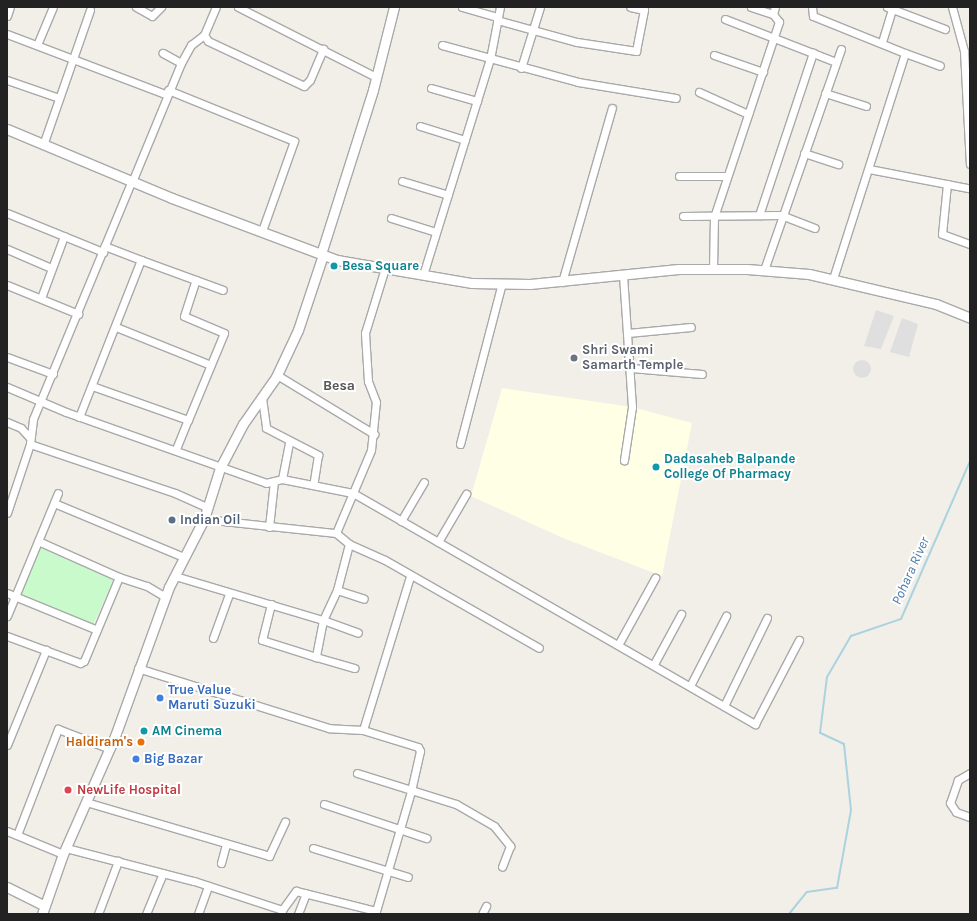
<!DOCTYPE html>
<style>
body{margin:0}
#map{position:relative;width:977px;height:921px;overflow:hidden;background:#f2efe9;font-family:Karla,sans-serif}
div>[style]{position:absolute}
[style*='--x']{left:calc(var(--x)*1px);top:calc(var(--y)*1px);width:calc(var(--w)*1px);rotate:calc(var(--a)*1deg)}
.residential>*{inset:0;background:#e0dfdf}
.round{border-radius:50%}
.education>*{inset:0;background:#ffffe5}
.park>*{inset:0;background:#c8facc}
.stream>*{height:2px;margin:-1px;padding:0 1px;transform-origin:1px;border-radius:1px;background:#aad3df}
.roads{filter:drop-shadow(1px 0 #a9a9a9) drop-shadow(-1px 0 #a9a9a9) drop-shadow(0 1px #a9a9a9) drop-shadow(0 -1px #a9a9a9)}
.minor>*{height:7px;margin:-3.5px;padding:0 3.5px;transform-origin:3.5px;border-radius:3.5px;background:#fff}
.tertiary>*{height:9px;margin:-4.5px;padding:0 4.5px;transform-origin:4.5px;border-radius:4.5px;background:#fff}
.dots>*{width:11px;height:11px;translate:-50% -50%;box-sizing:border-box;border:2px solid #fff;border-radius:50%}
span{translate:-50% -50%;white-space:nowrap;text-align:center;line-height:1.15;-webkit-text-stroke:4px #fff;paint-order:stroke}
.culture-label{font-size:13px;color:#0d838f;font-weight:700}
.left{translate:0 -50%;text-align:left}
.worship-label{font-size:13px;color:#5b616d;font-weight:700}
.service-label{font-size:13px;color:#4e5e75;font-weight:700}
.shop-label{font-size:13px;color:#366cbe;font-weight:700}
.food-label{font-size:13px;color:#c56008;font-weight:700}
.right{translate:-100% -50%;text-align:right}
.health-label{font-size:13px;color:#be3a42;font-weight:700}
.neighbourhood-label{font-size:14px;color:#555;font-weight:700}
.water-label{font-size:14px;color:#4a7aab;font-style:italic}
.frame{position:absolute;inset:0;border:8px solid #222;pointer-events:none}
</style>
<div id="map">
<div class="residential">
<div style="clip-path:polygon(876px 310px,894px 316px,881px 349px,864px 346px)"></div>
<div style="clip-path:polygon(902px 318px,918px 324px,909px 357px,890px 352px)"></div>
<div class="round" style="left:853px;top:360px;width:18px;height:18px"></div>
</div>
<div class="education">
<div style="clip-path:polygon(502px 388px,632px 407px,692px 423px,662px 576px,563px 538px,471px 496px)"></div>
</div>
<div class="park">
<div style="clip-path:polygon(40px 548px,114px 579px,93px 625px,21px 596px)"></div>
</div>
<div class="stream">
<div style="--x:789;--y:914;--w:28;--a:-51"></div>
<div style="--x:807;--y:892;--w:30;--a:-8"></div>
<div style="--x:837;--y:888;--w:79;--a:-79.8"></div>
<div style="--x:851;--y:810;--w:66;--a:-96.1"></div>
<div style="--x:844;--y:744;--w:26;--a:-155"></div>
<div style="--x:820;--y:733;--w:56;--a:-82.9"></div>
<div style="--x:827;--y:677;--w:48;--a:-59.7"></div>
<div style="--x:851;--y:636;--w:53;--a:-18.8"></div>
<div style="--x:901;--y:619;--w:172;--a:-66.4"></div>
</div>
<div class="roads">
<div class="minor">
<div style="--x:136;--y:7;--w:18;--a:29"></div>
<div style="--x:152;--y:16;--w:13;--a:-45"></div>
<div style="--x:238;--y:7;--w:155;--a:26.9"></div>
<div style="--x:462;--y:7;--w:37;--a:16"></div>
<div style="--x:751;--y:7;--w:23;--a:18"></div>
<div style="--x:812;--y:7;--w:9;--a:84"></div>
<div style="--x:813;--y:16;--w:99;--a:21.9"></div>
<div style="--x:905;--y:53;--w:236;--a:107.7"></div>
<div style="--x:887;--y:7;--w:62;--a:20.8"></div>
<div style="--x:952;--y:7;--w:46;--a:74.7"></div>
<div style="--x:964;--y:51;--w:113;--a:87"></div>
<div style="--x:7;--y:16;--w:9;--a:-72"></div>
<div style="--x:725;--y:19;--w:119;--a:21.2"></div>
<div style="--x:497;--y:20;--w:83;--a:15.4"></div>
<div style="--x:577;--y:42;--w:60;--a:8.7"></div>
<div style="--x:636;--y:51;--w:42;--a:-79"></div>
<div style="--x:644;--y:10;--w:14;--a:-168"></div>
<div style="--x:7;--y:34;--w:169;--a:20.8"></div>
<div style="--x:204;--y:35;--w:7;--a:56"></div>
<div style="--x:208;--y:41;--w:106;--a:25.1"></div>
<div style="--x:304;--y:86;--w:8;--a:-45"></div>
<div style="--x:310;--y:80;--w:34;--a:-67"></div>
<div style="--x:882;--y:42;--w:37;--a:-73"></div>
<div style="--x:37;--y:45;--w:41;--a:-67.2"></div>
<div style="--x:442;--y:45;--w:141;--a:15.2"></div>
<div style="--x:578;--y:82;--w:99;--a:9.3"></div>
<div style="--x:905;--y:53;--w:37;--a:20"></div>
<div style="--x:714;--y:55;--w:52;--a:19.1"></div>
<div style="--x:181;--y:63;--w:21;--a:-61"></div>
<div style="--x:191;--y:45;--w:16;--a:-38"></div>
<div style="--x:204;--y:35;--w:30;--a:-67"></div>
<div style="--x:521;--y:68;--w:64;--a:-72.7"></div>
<div style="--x:7;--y:80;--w:55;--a:19.1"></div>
<div style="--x:431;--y:88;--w:48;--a:15.8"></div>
<div style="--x:168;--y:90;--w:136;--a:22"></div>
<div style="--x:294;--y:141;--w:96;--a:109.6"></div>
<div style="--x:699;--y:92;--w:54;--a:24.2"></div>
<div style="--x:825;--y:93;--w:43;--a:17.6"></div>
<div style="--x:420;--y:126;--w:47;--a:17.3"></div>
<div style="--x:43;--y:145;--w:143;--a:-70.8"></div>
<div style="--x:804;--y:153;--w:36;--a:18"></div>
<div style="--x:869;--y:169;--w:101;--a:10.9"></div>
<div style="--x:679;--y:176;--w:48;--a:0"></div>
<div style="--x:402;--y:181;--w:48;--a:16.9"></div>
<div style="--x:132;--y:182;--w:129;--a:-67.6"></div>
<div style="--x:181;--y:63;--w:21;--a:-151"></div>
<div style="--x:947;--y:184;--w:50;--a:95.7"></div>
<div style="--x:942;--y:234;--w:30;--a:20"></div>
<div style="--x:7;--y:213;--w:104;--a:22.1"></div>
<div style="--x:759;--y:215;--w:171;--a:-71.6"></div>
<div style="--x:683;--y:216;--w:98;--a:-0.6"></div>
<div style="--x:781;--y:215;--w:36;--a:21"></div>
<div style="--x:391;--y:218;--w:47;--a:17.3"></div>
<div style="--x:7;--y:249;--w:48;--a:23.4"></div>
<div style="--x:141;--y:260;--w:87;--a:20.1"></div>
<div style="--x:713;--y:269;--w:52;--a:-88.9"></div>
<div style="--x:714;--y:217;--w:206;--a:-71.6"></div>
<div style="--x:779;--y:22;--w:10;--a:-127"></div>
<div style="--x:773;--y:14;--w:7;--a:-74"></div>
<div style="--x:764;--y:270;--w:234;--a:-70.8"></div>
<div style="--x:423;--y:275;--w:226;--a:-72.8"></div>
<div style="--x:490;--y:59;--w:53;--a:-79.1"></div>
<div style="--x:623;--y:275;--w:132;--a:86.1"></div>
<div style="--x:632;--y:407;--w:54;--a:98.6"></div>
<div style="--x:562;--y:282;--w:181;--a:-74"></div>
<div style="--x:7;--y:285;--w:77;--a:22.2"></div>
<div style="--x:41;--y:298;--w:66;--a:-69.6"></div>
<div style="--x:116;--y:327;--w:102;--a:21.8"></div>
<div style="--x:628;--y:333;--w:63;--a:-5.4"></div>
<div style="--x:7;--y:357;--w:49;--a:20.3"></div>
<div style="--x:631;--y:368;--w:71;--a:4.8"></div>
<div style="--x:277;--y:375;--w:114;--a:31.3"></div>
<div style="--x:92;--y:386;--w:102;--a:19.5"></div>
<div style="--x:188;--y:420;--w:94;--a:-67.5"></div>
<div style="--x:224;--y:333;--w:43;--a:-157"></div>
<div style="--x:184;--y:316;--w:38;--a:-72"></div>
<div style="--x:7;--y:387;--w:64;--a:23"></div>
<div style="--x:66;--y:412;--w:212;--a:19.5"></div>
<div style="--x:266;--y:483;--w:16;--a:-14"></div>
<div style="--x:282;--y:479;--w:72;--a:11.2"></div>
<div style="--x:353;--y:493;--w:464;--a:29.9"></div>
<div style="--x:755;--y:724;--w:95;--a:-62.4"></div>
<div style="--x:262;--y:398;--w:30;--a:82"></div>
<div style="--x:266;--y:428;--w:59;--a:27.4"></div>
<div style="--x:318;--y:455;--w:30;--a:99"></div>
<div style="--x:79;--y:417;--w:169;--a:-68.5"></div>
<div style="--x:141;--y:260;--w:39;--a:-159"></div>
<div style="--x:7;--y:422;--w:15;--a:23"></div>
<div style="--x:21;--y:428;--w:12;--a:48"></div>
<div style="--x:30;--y:444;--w:153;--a:18.7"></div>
<div style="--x:175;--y:493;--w:35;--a:24"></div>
<div style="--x:460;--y:444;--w:166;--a:-75.4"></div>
<div style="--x:176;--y:449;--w:31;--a:-68"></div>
<div style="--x:282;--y:479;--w:37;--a:-79"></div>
<div style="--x:54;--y:503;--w:141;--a:22.6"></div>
<div style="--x:7;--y:513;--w:73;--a:-71.6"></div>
<div style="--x:30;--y:444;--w:25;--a:-83"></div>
<div style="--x:33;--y:419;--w:256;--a:-67.5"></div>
<div style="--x:204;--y:519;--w:133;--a:6.1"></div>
<div style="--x:336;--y:533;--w:90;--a:-67.1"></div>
<div style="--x:371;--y:450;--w:48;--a:-84.1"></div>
<div style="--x:376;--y:402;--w:22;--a:-111"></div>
<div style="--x:368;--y:381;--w:48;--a:-93.6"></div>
<div style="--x:365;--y:333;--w:68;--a:-72.9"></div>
<div style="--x:401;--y:521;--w:45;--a:-59.5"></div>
<div style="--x:269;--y:527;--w:46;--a:-83.8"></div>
<div style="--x:336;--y:533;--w:17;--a:40"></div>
<div style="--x:349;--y:544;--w:39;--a:24"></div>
<div style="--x:385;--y:560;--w:177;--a:29.7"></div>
<div style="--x:38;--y:541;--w:89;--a:24"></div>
<div style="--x:438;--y:542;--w:56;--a:-59.7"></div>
<div style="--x:349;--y:544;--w:48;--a:104.6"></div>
<div style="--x:337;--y:590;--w:33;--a:115"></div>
<div style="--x:323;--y:620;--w:37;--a:20"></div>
<div style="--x:175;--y:576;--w:154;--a:16.6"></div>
<div style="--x:323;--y:620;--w:38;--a:101"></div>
<div style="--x:316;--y:657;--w:40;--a:16"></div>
<div style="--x:337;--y:590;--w:28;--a:18"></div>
<div style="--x:7;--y:593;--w:97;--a:22.3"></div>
<div style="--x:271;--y:604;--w:37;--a:104"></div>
<div style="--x:262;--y:640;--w:57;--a:17.5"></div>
<div style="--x:7;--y:616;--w:133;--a:-67.5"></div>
<div style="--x:7;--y:636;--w:78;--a:20.3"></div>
<div style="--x:80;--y:663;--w:4;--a:-27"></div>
<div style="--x:84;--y:661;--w:91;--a:-67.4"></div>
<div style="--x:119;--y:577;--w:29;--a:18"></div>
<div style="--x:147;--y:586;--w:21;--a:31"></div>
<div style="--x:213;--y:638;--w:47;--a:-70"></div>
<div style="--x:618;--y:645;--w:77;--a:-61.1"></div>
<div style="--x:654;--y:664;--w:57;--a:-61.6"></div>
<div style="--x:690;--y:686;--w:79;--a:-62.8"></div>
<div style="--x:724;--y:706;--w:98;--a:-64"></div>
<div style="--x:363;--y:730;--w:161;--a:-73"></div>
<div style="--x:7;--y:745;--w:103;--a:-67.7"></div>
<div style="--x:357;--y:773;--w:104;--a:17.4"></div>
<div style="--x:456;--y:804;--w:44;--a:30.1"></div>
<div style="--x:494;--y:826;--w:26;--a:51"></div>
<div style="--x:510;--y:846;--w:22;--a:111"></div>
<div style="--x:970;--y:773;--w:14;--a:150"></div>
<div style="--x:958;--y:780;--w:24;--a:109"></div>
<div style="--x:950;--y:803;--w:11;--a:56"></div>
<div style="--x:956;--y:812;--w:15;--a:20"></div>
<div style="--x:86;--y:802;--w:191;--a:16.4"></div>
<div style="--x:269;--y:856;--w:38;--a:-65"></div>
<div style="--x:324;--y:804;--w:108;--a:18.4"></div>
<div style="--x:7;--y:831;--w:61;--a:22.3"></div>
<div style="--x:17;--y:835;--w:114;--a:-68.9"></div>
<div style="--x:58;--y:729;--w:56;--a:21"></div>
<div style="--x:66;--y:848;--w:132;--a:14.5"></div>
<div style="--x:194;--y:881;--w:93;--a:18.2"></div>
<div style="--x:282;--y:910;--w:24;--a:-54"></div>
<div style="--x:296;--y:891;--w:82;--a:14"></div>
<div style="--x:376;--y:911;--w:125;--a:-73.7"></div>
<div style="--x:411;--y:791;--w:41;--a:-77.3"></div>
<div style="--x:420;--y:751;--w:4;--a:-117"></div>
<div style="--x:418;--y:747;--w:58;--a:-162.8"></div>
<div style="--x:363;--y:730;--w:34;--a:-177"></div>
<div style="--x:329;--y:728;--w:200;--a:-162.6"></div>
<div style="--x:313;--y:848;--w:99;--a:17"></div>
<div style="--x:221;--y:863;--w:20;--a:-75"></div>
<div style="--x:98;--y:914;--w:57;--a:-69.3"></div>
<div style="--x:146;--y:914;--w:44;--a:-67.5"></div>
<div style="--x:198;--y:914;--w:30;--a:-70"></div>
<div style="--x:298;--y:914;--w:22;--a:-69"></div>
<div style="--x:482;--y:914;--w:9;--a:-63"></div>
</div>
<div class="tertiary">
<div style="--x:7;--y:129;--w:179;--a:22.7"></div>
<div style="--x:172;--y:198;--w:176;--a:20.6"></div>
<div style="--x:337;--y:260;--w:137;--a:9.7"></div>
<div style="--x:472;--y:283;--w:58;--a:1"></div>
<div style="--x:530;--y:284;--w:149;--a:-5.8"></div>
<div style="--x:678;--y:269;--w:69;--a:0"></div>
<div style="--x:747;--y:269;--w:62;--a:4.6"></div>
<div style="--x:809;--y:274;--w:130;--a:13.3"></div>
<div style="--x:936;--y:304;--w:37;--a:22"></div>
<div style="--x:321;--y:254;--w:172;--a:-72.4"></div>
<div style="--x:373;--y:90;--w:86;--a:-75.8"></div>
<div style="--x:7;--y:887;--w:42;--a:26.6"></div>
<div style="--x:42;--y:914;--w:64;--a:-70.7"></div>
<div style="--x:63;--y:854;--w:129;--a:-66.2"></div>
<div style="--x:115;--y:736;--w:158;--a:-70.1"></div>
<div style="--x:169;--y:587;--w:76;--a:-62.8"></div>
<div style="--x:204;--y:519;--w:53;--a:-72.6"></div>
<div style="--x:220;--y:468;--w:50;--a:-62.4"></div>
<div style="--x:243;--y:424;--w:57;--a:-54.9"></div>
<div style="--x:276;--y:377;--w:52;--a:-64.9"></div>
<div style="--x:298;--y:330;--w:79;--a:-71.6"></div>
</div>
</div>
<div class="dots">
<div style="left:334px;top:266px;background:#0f9aa8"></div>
<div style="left:574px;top:358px;background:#6b7280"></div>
<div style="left:656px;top:467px;background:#0f9aa8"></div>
<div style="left:172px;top:520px;background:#5c6f8a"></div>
<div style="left:160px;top:698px;background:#3f7fe0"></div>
<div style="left:144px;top:731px;background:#0f9aa8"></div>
<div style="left:141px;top:742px;background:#e8710a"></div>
<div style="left:136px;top:759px;background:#3f7fe0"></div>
<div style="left:68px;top:790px;background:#e0444e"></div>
</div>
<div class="culture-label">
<span class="left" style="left:342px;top:266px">Besa Square</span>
<span class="left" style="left:664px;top:467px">Dadasaheb Balpande<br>College Of Pharmacy</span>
<span class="left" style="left:152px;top:731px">AM Cinema</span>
</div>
<div class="worship-label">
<span class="left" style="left:582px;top:358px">Shri Swami<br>Samarth Temple</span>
</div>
<div class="service-label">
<span class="left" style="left:180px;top:520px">Indian Oil</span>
</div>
<div class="shop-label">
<span class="left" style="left:168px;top:698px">True Value<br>Maruti Suzuki</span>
<span class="left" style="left:144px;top:759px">Big Bazar</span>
</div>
<div class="food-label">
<span class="right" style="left:133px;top:742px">Haldiram's</span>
</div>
<div class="health-label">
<span class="left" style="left:77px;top:790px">NewLife Hospital</span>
</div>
<div class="neighbourhood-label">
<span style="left:339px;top:386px">Besa</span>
</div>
<div class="water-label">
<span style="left:911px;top:571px;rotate:-66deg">Pohara River</span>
</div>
<div class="frame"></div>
</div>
